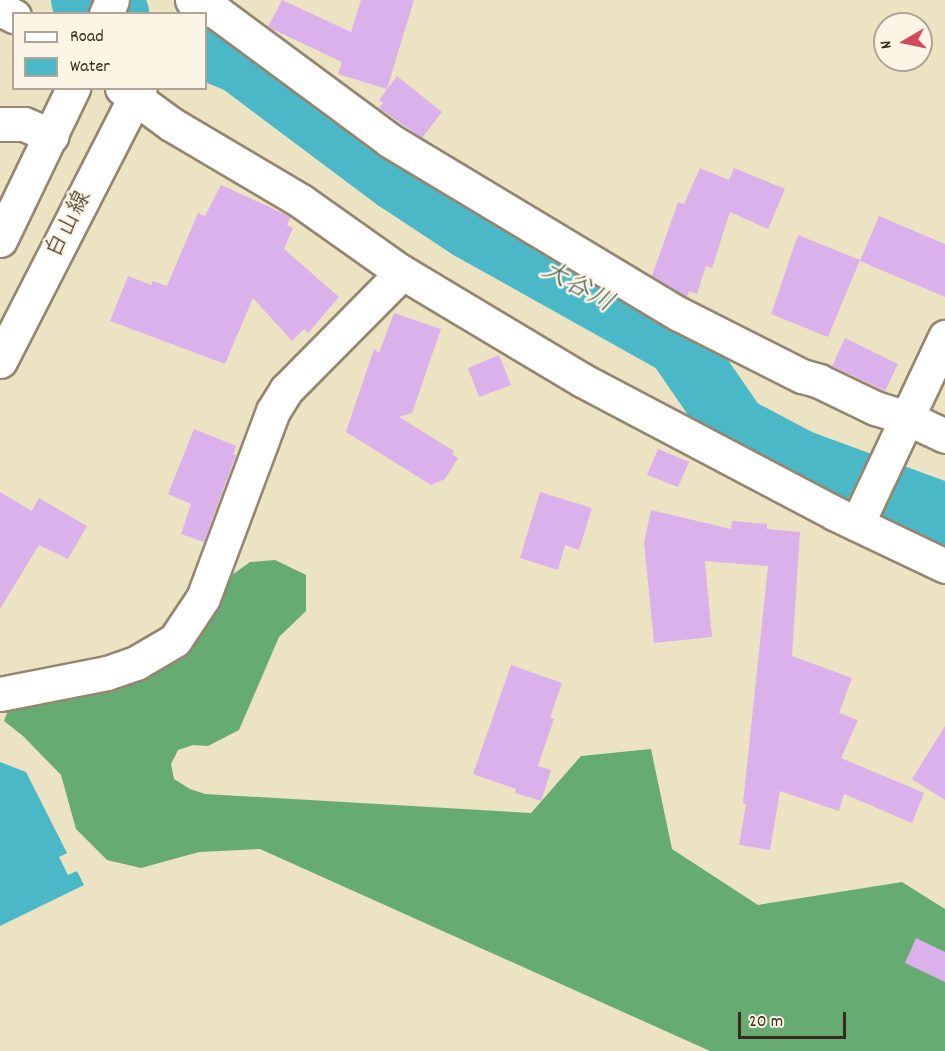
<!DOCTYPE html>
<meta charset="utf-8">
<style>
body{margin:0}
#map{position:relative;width:945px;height:1051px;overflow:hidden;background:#ece3c2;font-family:Dekko,"Klee One",sans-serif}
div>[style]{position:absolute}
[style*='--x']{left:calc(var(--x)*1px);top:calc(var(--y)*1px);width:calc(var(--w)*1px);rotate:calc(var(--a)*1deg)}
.forest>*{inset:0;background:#66ab71}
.water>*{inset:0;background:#4bb8c7}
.river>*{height:64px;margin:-32px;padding:0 32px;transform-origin:32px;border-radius:32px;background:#4bb8c7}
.building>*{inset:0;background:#dbb1ec}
.roads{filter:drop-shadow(2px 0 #948670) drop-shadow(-2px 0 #948670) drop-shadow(0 2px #948670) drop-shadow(0 -2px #948670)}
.minor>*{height:33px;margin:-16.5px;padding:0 16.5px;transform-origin:16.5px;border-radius:16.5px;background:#fff}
span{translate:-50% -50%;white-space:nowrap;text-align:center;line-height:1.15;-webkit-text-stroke:5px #fcf5e5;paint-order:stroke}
.street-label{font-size:24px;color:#3b2a1e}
.water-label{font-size:26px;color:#415c59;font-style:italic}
.legend{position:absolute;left:12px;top:12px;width:195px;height:78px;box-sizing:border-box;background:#fcf5e5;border:2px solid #afa495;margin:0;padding:8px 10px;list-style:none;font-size:18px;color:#3b2a1e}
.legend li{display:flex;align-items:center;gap:12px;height:30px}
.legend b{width:30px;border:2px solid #afa495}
.north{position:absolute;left:873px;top:12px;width:60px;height:60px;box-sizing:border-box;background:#fcf5e5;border:2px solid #afa495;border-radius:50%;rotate:261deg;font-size:16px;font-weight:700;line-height:24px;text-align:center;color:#3b2a1e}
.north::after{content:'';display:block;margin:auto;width:21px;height:27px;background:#d1495b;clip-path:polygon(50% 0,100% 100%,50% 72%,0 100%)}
.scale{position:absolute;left:738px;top:1012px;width:108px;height:27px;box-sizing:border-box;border:3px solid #3b2a1e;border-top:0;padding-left:8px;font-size:18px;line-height:21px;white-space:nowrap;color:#3b2a1e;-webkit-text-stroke:4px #fcf5e5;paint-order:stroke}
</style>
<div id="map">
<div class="forest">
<div style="clip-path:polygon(275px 560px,306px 575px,306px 611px,279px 637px,239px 730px,208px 746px,193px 745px,178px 750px,171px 764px,174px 779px,190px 789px,205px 794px,531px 813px,581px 756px,651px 749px,672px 849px,758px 905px,902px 882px,945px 909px,945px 1051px,710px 1051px,260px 849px,199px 852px,141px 868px,107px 860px,76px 829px,61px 775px,23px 736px,4px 721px,11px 703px,45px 691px,215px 605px,232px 575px,250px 562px)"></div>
</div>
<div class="water">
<div style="clip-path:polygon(0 762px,26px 772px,67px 853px,59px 857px,68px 875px,77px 871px,84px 885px,0 926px)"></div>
</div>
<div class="river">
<div style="--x:83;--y:0;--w:37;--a:22"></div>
<div style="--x:206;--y:48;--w:37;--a:22"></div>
<div style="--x:240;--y:62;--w:197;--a:36.8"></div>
<div style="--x:398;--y:180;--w:85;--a:33.5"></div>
<div style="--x:469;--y:227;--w:240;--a:29.2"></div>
<div style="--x:678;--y:344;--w:102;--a:55.4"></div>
<div style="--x:736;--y:428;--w:70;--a:28"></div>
<div style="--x:798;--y:461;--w:157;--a:20.2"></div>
</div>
<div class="building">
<div style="clip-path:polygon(282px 0,351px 32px,361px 0,414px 0,387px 89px,338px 74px,342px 62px,268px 27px)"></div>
<div style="clip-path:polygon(397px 76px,442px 112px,422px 138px,379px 108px,383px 103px,379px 100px)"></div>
<div style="clip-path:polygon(700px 168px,729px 180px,734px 168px,785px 189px,768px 229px,730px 212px,712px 268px,706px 266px,697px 294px,689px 291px,687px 297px,652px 276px,678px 202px,684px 204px)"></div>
<div style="clip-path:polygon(221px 185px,291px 217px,287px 225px,293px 228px,284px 249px,339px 297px,308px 333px,304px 329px,292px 341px,253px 298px,225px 364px,110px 321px,128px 276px,151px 285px,153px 281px,167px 286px,198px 213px,205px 216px)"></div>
<div style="clip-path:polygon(879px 216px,945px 244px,945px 297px,860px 261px)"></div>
<div style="clip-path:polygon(798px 235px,860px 260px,828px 337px,771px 314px)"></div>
<div style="clip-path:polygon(394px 313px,441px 329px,412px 413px,399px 417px,454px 451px,452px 454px,458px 458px,445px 479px,431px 485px,346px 432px,374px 349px,379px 353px)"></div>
<div style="clip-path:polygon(845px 338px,898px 364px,885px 391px,832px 366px)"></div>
<div style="clip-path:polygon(499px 355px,511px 385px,479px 397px,468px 368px)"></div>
<div style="clip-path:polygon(194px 429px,236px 446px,233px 454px,236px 455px,204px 542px,181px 534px,191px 504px,168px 494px)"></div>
<div style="clip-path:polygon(658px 449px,689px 462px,678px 487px,647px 475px)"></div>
<div style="clip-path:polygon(0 492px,32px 511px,39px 498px,87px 526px,68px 559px,39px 545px,0 609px)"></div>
<div style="clip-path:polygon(540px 492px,592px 508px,579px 550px,565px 545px,558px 570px,520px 558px)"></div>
<div style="clip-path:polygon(651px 510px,731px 529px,732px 521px,767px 524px,767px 529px,800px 532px,792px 656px,852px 678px,839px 713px,858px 720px,841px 758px,924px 793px,912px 823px,844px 794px,839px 811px,780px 791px,770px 850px,739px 845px,746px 804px,743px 803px,768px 566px,705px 561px,712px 637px,654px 643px,644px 543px)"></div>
<div style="clip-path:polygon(511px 665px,562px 683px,550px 718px,554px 719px,538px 766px,551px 770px,541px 801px,515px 793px,516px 789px,473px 774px)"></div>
<div style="clip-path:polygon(945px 726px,945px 800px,912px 779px)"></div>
<div style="clip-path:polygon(916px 938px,945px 952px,945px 982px,905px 963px)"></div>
</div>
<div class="roads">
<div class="minor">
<div style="--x:192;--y:0;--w:30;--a:27"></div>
<div style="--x:219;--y:14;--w:212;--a:36.5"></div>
<div style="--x:389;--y:140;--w:338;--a:31"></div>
<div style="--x:679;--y:314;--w:138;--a:26.8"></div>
<div style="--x:802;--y:376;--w:18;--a:16"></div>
<div style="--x:819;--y:381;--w:62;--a:25.7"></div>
<div style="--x:875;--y:408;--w:34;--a:17"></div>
<div style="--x:907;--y:418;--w:42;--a:25.3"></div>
<div style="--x:0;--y:9;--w:16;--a:27"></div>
<div style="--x:106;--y:14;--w:15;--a:-67"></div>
<div style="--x:122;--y:88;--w:61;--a:36.3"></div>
<div style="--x:171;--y:124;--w:151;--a:30.6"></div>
<div style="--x:301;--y:201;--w:121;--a:35.3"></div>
<div style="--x:400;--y:271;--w:212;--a:30.9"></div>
<div style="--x:582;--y:380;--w:285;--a:27.8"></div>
<div style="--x:834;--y:513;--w:123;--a:25.5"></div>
<div style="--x:0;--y:124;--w:24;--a:0"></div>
<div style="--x:24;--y:124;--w:30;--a:23"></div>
<div style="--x:0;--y:240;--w:169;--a:-64.3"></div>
<div style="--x:0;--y:361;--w:307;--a:-62.9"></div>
<div style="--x:857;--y:524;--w:207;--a:-64.8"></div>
<div style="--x:0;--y:694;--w:109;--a:-11.1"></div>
<div style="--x:107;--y:673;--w:31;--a:-19"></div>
<div style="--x:136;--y:663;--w:45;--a:-30.5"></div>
<div style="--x:175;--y:640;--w:50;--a:-56.3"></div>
<div style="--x:203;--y:598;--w:200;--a:-69.5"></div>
<div style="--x:273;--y:411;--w:25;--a:-58"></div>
<div style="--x:286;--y:390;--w:149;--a:-45.3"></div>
<div style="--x:391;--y:284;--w:16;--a:-55"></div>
</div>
</div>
<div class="street-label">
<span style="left:70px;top:225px;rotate:-63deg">白山線</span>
</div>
<div class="water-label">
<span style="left:577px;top:288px;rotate:29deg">大谷川</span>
</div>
<ul class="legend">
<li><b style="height:8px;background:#fff"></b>Road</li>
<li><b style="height:16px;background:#4bb8c7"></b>Water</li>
</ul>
<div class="north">N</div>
<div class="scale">20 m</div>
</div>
